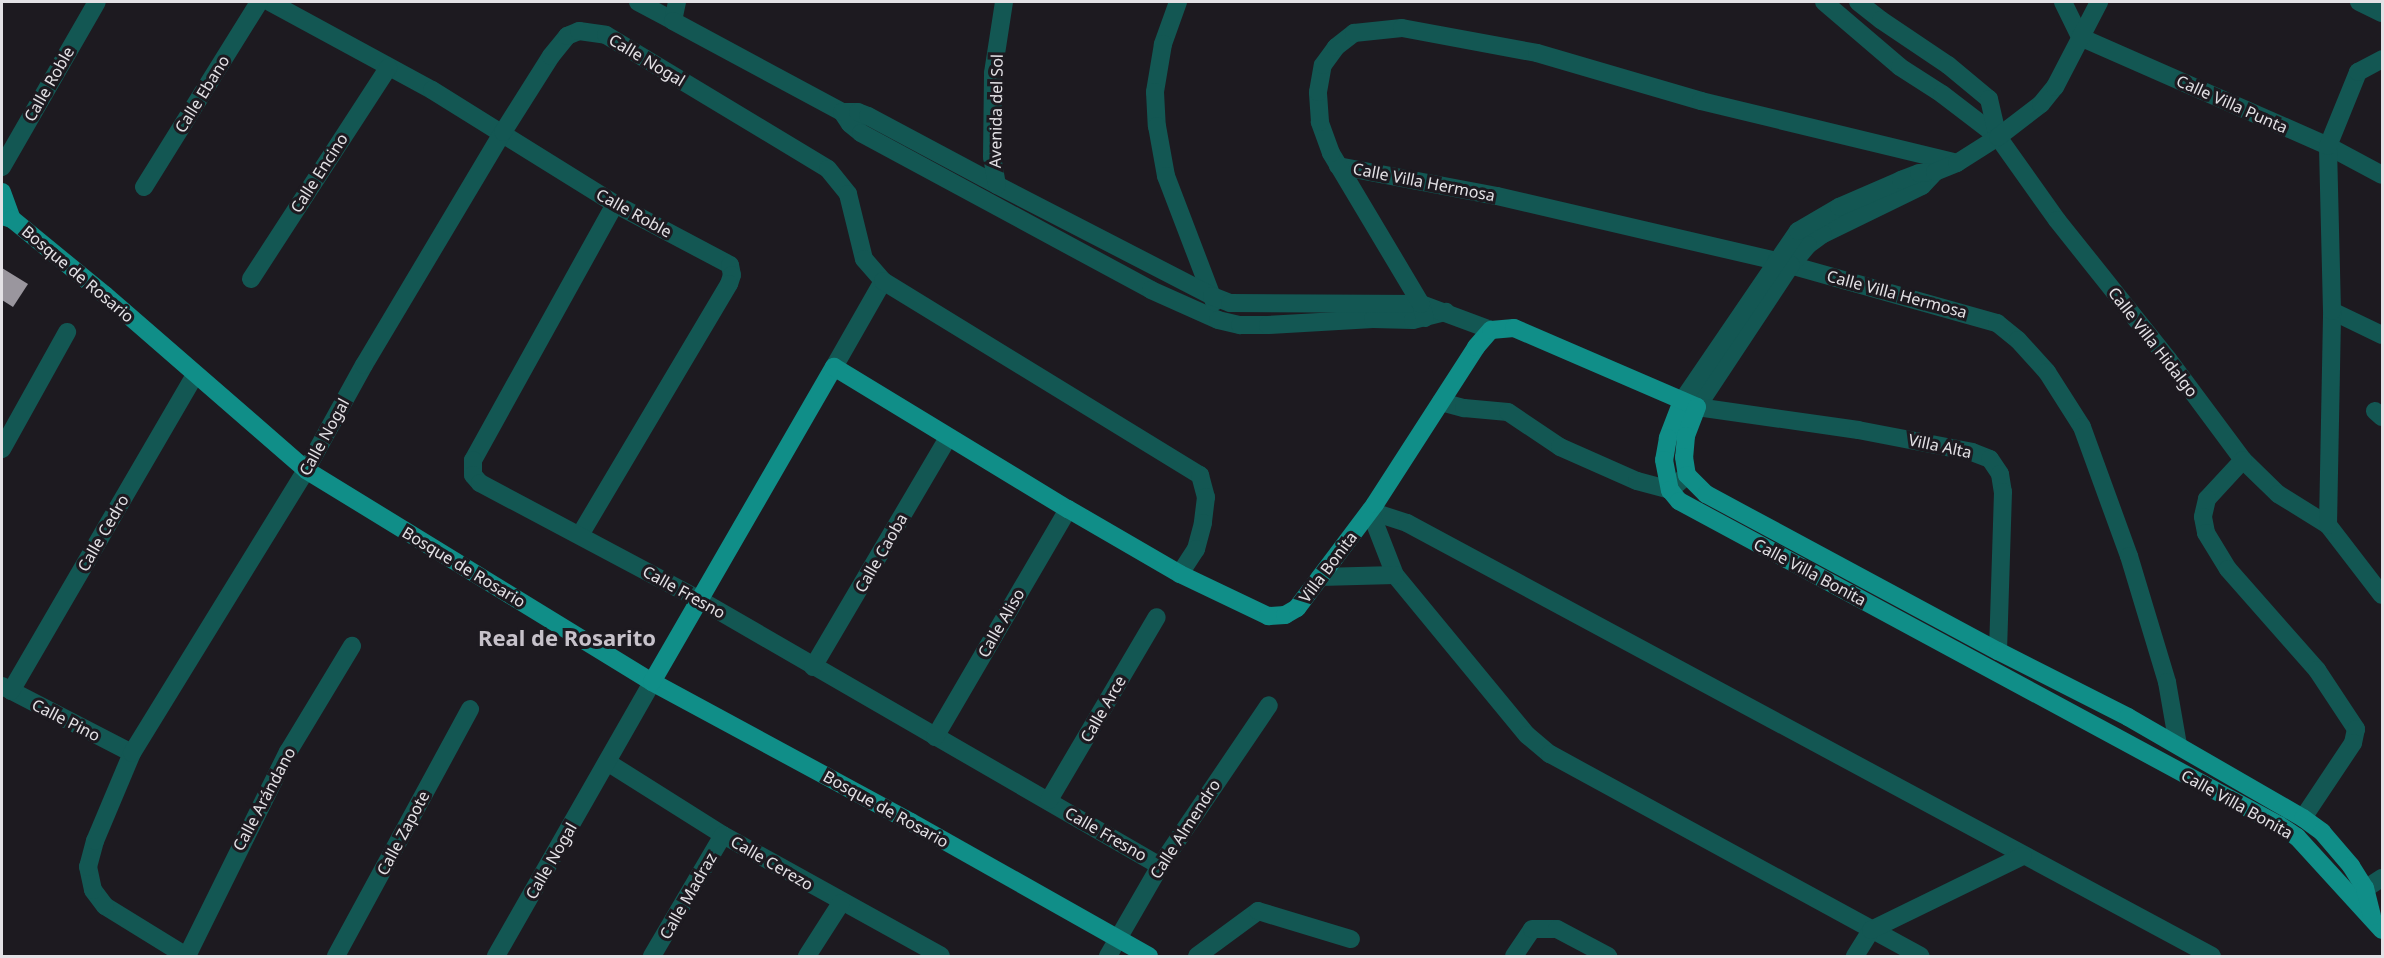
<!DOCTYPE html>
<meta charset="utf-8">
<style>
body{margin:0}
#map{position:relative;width:2384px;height:958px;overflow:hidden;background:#1d1a20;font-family:"Noto Sans",sans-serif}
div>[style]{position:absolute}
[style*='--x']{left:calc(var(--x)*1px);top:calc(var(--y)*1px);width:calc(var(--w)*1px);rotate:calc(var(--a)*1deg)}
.building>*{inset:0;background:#9a969e}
.minor>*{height:18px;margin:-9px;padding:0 9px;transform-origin:9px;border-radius:9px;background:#135753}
.major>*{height:18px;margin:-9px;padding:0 9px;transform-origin:9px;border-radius:9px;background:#108e88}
span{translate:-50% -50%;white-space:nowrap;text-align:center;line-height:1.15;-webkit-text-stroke:6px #1d1a20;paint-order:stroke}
.street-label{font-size:16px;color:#e3e1e5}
.district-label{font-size:22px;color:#c7c2ca;font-weight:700}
.frame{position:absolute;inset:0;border:3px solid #e3e1e5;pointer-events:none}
</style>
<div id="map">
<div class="building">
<div style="clip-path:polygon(2px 268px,28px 284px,13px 307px,2px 300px)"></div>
</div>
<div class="minor">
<div style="--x:270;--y:2;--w:184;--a:28.5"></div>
<div style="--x:432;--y:90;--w:216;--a:31.9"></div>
<div style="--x:615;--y:204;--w:130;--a:27.9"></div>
<div style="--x:730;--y:265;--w:10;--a:79"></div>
<div style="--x:732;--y:275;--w:9;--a:108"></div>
<div style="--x:729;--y:284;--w:292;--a:120.7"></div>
<div style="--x:638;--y:2;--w:40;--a:28"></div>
<div style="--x:677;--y:2;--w:19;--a:102"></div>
<div style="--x:673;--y:21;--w:192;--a:28.3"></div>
<div style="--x:842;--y:112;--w:14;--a:56"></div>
<div style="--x:850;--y:124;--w:14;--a:39"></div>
<div style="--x:861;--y:133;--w:330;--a:28.4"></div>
<div style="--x:1151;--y:290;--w:73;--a:24.1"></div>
<div style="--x:1218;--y:320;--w:23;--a:13"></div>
<div style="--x:1240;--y:325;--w:28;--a:0"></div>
<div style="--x:1268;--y:325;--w:105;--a:-3.3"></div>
<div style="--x:1373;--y:319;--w:40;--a:1.4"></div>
<div style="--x:1413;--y:320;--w:34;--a:-14"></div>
<div style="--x:1178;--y:2;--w:45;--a:109.7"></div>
<div style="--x:1163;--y:44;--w:49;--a:99.5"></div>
<div style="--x:1155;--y:92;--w:34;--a:87"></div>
<div style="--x:1157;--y:126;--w:51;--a:79.8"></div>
<div style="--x:1166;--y:176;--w:135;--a:69.1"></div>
<div style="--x:1824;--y:2;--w:100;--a:40.5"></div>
<div style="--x:1900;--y:67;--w:50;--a:32.7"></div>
<div style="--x:1942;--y:94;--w:71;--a:37.5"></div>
<div style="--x:1998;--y:137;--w:102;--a:54.6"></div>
<div style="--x:2057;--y:220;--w:178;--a:51.4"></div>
<div style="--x:2168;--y:359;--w:126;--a:53.4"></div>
<div style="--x:2243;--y:460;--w:49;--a:44.2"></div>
<div style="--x:2278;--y:494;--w:59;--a:31.8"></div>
<div style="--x:2328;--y:525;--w:88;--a:52.4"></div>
<div style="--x:1858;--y:2;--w:29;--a:38"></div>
<div style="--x:1881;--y:20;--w:81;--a:33.9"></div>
<div style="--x:1948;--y:65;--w:53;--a:39.7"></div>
<div style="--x:1989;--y:99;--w:39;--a:77"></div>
<div style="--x:2063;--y:2;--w:39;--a:64"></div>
<div style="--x:2359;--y:2;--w:25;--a:26"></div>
<div style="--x:2080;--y:37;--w:271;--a:23.7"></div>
<div style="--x:2328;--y:146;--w:61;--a:28.2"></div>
<div style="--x:842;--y:112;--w:16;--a:0"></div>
<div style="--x:858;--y:112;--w:11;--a:22"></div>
<div style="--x:868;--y:116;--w:146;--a:28.1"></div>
<div style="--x:997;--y:185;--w:242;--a:27.3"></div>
<div style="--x:1212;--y:296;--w:19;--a:21"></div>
<div style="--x:1230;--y:303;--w:191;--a:0.3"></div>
<div style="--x:1421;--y:304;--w:75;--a:20.4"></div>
<div style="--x:1338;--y:166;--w:162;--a:10.7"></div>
<div style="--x:1497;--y:196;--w:286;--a:13.1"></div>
<div style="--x:1776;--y:261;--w:230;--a:15.7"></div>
<div style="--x:1997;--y:323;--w:27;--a:39"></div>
<div style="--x:2018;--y:340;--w:43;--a:47.8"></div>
<div style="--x:2047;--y:372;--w:65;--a:57.5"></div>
<div style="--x:2082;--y:427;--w:137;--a:70"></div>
<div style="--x:2129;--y:556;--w:132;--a:73.2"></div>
<div style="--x:2167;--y:682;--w:64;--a:80.1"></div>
<div style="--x:2;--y:167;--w:190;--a:-60.1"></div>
<div style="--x:1935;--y:172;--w:19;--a:133"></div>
<div style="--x:1922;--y:186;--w:110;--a:154.1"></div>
<div style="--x:1823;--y:234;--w:19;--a:144"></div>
<div style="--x:1808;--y:245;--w:26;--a:130"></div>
<div style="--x:1791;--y:265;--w:170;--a:123.5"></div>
<div style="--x:1697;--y:407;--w:163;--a:8.1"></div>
<div style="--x:1858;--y:430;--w:116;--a:10.9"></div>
<div style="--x:1972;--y:452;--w:19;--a:21"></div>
<div style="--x:1990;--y:459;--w:18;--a:56"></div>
<div style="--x:2000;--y:474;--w:18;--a:81"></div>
<div style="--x:2003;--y:492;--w:159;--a:91.8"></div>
<div style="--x:997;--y:185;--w:28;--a:-100"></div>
<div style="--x:992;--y:157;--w:84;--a:-89.3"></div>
<div style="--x:993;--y:73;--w:72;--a:-81.2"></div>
<div style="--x:144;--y:187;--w:218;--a:-58.1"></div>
<div style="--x:615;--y:204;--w:293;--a:119"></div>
<div style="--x:473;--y:460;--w:15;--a:90"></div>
<div style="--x:473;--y:475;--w:11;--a:49"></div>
<div style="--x:480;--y:483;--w:249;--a:28"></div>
<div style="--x:700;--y:600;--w:531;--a:30.04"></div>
<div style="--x:251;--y:279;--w:252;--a:-57"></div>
<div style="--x:2332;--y:311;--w:55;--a:25.6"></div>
<div style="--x:1425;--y:318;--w:15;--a:-106"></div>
<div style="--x:1421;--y:304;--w:176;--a:-120.8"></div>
<div style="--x:1331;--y:153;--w:33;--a:-110"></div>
<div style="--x:1320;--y:122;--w:30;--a:-94"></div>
<div style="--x:1318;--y:92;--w:27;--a:-80"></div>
<div style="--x:1323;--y:65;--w:22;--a:-54"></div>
<div style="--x:1336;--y:47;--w:23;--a:-38"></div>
<div style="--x:1354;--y:33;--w:48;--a:-5.9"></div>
<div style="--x:1402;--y:28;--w:137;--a:10.5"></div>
<div style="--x:1537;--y:53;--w:171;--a:16.3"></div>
<div style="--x:1701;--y:101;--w:263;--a:13.6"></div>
<div style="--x:834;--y:367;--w:99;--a:-60.3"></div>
<div style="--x:1682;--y:401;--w:206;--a:-55.7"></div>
<div style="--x:1798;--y:231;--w:48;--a:-30.3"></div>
<div style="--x:1839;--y:207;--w:68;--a:-23.5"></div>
<div style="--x:1901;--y:180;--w:19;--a:-21"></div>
<div style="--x:1919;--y:173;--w:16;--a:-4"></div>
<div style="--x:1935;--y:172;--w:24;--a:-22"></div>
<div style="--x:1957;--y:163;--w:49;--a:-32.4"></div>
<div style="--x:1998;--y:137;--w:54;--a:-37.5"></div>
<div style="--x:2041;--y:104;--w:22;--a:-51"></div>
<div style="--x:2055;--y:87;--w:96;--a:-62.6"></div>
<div style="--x:1441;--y:402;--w:24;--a:15"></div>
<div style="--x:1464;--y:408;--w:44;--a:5.2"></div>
<div style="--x:1508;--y:412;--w:63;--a:33.9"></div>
<div style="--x:1560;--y:447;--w:84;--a:23.8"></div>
<div style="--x:1637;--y:481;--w:34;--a:15"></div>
<div style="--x:1670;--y:490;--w:23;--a:-41"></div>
<div style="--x:2375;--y:411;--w:9;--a:41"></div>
<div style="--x:2;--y:449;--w:134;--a:-60.9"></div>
<div style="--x:2243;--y:460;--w:53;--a:132.7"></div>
<div style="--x:2207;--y:499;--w:18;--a:103"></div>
<div style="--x:2203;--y:517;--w:16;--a:79"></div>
<div style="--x:2206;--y:533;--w:42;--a:58.6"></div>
<div style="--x:2228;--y:569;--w:135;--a:48.6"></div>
<div style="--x:2317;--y:670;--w:71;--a:56.5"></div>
<div style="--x:2356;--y:729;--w:14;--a:102"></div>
<div style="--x:2353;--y:743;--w:90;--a:123.7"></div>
<div style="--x:1370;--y:511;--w:39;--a:18"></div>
<div style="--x:1407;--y:523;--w:914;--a:28.28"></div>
<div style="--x:1370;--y:511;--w:69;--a:68.7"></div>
<div style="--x:1395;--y:575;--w:207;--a:50.5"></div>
<div style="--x:1527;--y:735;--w:30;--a:40"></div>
<div style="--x:1550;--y:754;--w:422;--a:28.6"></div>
<div style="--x:2328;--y:525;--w:214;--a:-88.9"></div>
<div style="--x:2332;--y:311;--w:165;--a:-91.4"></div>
<div style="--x:2328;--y:146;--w:80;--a:-67.9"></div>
<div style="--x:2358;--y:72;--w:27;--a:-28"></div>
<div style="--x:1320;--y:577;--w:75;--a:-1.5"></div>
<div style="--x:813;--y:667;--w:266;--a:-59.5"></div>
<div style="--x:2;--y:686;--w:146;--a:27.3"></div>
<div style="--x:11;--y:691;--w:366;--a:-59.8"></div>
<div style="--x:935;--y:737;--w:264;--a:-59.7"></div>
<div style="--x:607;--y:762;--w:137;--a:32.2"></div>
<div style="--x:723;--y:835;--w:249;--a:29"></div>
<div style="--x:1049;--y:800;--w:212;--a:-59.5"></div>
<div style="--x:2354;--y:896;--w:33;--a:-33"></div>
<div style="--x:186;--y:956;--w:95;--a:-148.3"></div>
<div style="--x:105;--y:906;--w:20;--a:-127"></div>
<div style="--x:93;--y:890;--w:24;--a:-102"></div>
<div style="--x:88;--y:867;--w:27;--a:-75"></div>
<div style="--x:95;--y:841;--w:95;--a:-67.2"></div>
<div style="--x:132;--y:753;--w:332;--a:-58.4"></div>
<div style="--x:306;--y:470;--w:120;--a:-61.1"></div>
<div style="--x:364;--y:365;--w:271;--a:-59.2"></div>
<div style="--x:503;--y:132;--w:90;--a:-57.7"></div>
<div style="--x:551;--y:56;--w:26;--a:-51"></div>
<div style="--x:567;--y:36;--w:13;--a:-23"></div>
<div style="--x:579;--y:31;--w:27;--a:8"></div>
<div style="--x:606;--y:35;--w:259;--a:31.1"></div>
<div style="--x:828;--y:169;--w:32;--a:51"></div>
<div style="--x:848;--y:194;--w:67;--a:76.2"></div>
<div style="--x:864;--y:259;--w:29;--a:49"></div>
<div style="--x:883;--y:281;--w:372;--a:31.5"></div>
<div style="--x:1200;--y:475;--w:23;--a:75"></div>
<div style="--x:1206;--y:497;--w:26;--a:97"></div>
<div style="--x:1203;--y:523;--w:27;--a:105"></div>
<div style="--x:1196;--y:549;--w:30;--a:123"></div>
<div style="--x:187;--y:956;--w:228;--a:-63.7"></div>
<div style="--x:288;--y:752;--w:124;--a:-58.9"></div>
<div style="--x:336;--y:956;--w:281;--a:-61.5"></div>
<div style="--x:496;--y:956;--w:315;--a:-60.3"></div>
<div style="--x:652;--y:956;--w:140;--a:-59.6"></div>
<div style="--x:807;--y:956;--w:63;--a:-57.3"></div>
<div style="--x:1108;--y:956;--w:104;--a:-60"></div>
<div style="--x:1160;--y:866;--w:194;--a:-55.9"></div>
<div style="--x:1197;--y:956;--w:76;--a:-36.4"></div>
<div style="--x:1258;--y:911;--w:97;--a:16.8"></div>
<div style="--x:1514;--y:956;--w:32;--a:-56"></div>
<div style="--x:1532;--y:929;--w:25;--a:0"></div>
<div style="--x:1557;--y:929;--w:58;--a:27.9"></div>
<div style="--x:1855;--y:956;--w:31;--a:-58"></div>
<div style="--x:1871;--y:930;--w:169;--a:-26"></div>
</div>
<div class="major">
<div style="--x:2;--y:192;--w:29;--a:70"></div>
<div style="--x:2;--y:216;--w:10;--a:17"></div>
<div style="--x:12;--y:219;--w:120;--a:39.3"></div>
<div style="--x:105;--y:295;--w:267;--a:41"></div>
<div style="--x:306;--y:470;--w:406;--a:31.5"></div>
<div style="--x:652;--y:682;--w:294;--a:28.4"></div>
<div style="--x:911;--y:822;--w:273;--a:29.4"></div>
<div style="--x:1682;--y:401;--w:40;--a:111"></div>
<div style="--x:1668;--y:438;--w:22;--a:100"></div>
<div style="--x:1664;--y:460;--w:31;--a:79"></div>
<div style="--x:1670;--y:490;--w:14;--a:51"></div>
<div style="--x:1679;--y:501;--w:682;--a:28.37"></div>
<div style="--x:2279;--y:825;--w:22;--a:34"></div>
<div style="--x:2297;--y:837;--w:126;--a:47.6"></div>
<div style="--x:652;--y:682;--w:364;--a:-60"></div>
<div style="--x:834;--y:367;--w:274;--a:31.3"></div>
<div style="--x:1068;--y:509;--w:129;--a:30.1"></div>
<div style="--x:1180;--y:574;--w:98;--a:25.5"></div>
<div style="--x:1268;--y:616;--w:17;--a:-3"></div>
<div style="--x:1285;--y:615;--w:14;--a:-30"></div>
<div style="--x:1297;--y:608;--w:130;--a:-53.1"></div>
<div style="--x:1375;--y:504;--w:187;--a:-57.2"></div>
<div style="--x:1476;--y:347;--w:23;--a:-49"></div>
<div style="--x:1491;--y:330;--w:23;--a:-5"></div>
<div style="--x:1514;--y:328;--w:199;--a:23.3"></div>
<div style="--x:1697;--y:407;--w:31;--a:111"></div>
<div style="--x:1686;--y:436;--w:21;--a:95"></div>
<div style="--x:1684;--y:457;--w:18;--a:81"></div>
<div style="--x:1687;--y:475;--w:27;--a:45"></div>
<div style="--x:1706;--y:494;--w:332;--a:28.3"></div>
<div style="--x:1998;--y:651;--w:146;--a:26.9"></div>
<div style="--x:2128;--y:717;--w:202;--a:30"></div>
<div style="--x:2303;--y:818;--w:24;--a:36"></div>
<div style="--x:2322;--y:832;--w:45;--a:49.5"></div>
<div style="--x:2351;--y:866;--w:26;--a:58"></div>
<div style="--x:2365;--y:888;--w:29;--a:76"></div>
</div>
<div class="street-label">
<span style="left:647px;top:60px;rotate:31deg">Calle Nogal</span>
<span style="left:49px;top:84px;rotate:-60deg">Calle Roble</span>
<span style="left:202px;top:94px;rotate:-58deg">Calle Ebano</span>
<span style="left:2232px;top:104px;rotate:24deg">Calle Villa Punta</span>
<span style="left:996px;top:111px;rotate:-89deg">Avenida del Sol</span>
<span style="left:319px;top:173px;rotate:-57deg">Calle Encino</span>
<span style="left:1424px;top:182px;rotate:11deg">Calle Villa Hermosa</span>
<span style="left:634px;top:213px;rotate:29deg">Calle Roble</span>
<span style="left:78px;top:274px;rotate:40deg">Bosque de Rosario</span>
<span style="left:1897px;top:294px;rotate:15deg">Calle Villa Hermosa</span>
<span style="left:2153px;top:342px;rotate:52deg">Calle Villa Hidalgo</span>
<span style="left:324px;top:437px;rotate:-61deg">Calle Nogal</span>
<span style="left:1940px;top:446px;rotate:12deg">Villa Alta</span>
<span style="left:103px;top:533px;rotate:-60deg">Calle Cedro</span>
<span style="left:881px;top:553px;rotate:-60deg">Calle Caoba</span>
<span style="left:464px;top:567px;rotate:31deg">Bosque de Rosario</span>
<span style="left:1328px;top:567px;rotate:-53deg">Villa Bonita</span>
<span style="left:1810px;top:572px;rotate:28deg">Calle Villa Bonita</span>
<span style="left:684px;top:592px;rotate:29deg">Calle Fresno</span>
<span style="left:1001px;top:623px;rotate:-60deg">Calle Aliso</span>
<span style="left:1103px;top:709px;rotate:-60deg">Calle Arce</span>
<span style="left:66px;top:720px;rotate:27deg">Calle Pino</span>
<span style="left:264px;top:799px;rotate:-62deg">Calle Arándano</span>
<span style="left:2237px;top:804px;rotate:29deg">Calle Villa Bonita</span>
<span style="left:886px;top:809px;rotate:29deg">Bosque de Rosario</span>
<span style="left:1185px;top:829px;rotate:-57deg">Calle Almendro</span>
<span style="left:403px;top:833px;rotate:-62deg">Calle Zapote</span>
<span style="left:1106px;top:834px;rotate:30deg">Calle Fresno</span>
<span style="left:551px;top:861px;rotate:-60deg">Calle Nogal</span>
<span style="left:772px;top:863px;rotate:30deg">Calle Cerezo</span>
<span style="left:688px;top:896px;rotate:-60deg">Calle Madraz</span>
</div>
<div class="district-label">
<span style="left:567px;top:638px">Real de Rosarito</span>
</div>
<div class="frame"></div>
</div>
